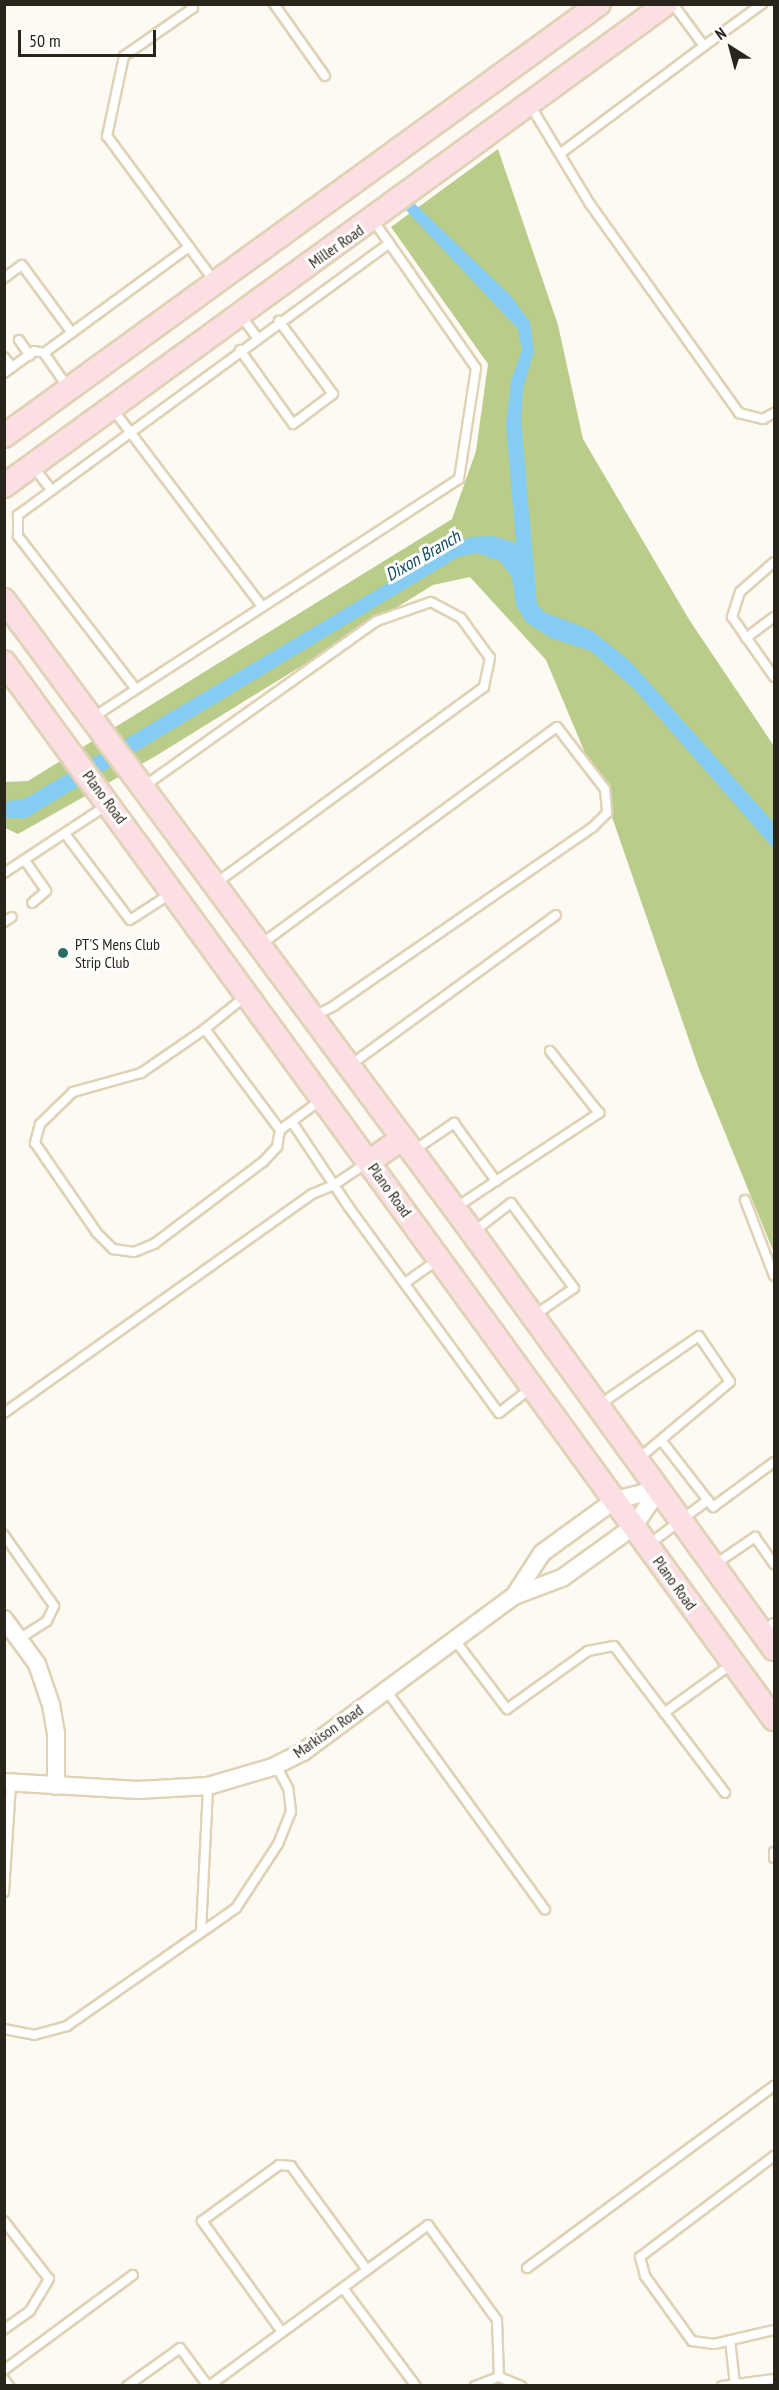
<!DOCTYPE html>
<style>
body{margin:0}
#map{position:relative;width:779px;height:2390px;overflow:hidden;background:#fdfaf4;font-family:"PT Sans Narrow",sans-serif}
div>[style]{position:absolute}
[style*='--x']{left:calc(var(--x)*1px);top:calc(var(--y)*1px);width:calc(var(--w)*1px);rotate:calc(var(--a)*1deg)}
.forest>*{inset:0;background:#b9cc89}
.water>*{inset:0;background:#85ccf4}
.roads{filter:drop-shadow(2px 0 #dfd2b5) drop-shadow(-2px 0 #dfd2b5) drop-shadow(0 2px #dfd2b5) drop-shadow(0 -2px #dfd2b5)}
.lane>*{height:8px;margin:-4px;padding:0 4px;transform-origin:4px;border-radius:4px;background:#fff}
.street>*{height:16px;margin:-8px;padding:0 8px;transform-origin:8px;border-radius:8px;background:#fff}
.secondary>*{height:22px;margin:-11px;padding:0 11px;transform-origin:11px;border-radius:11px;background:#fcdfe2}
.dots>*{width:16px;height:16px;translate:-50% -50%;box-sizing:border-box;border:3px solid #fff;border-radius:50%}
span{translate:-50% -50%;white-space:nowrap;text-align:center;line-height:1.15;-webkit-text-stroke:6px #fff;paint-order:stroke}
.street-label{font-size:16px;color:#2a251a}
.poi-label{font-size:16px;color:#2a251a}
.left{translate:0 -50%;text-align:left}
.water-label{font-size:18px;color:#104a65;font-style:italic}
.frame{position:absolute;inset:0;border:6px solid #2a251a;pointer-events:none}
.north{position:absolute;left:701px;top:18px;width:60px;height:60px;-webkit-text-stroke:4px #fff;paint-order:stroke;rotate:324deg;font-size:16px;font-weight:700;line-height:24px;text-align:center;color:#2a251a}
.north::after{content:'';display:block;margin:auto;width:21px;height:27px;background:#2a251a;clip-path:polygon(50% 0,100% 100%,50% 72%,0 100%)}
.scale{position:absolute;left:18px;top:30px;width:138px;height:27px;box-sizing:border-box;border:3px solid #2a251a;border-top:0;padding-left:8px;font-size:18px;line-height:21px;white-space:nowrap;color:#2a251a;-webkit-text-stroke:4px #fff;paint-order:stroke}
</style>
<div id="map">
<div class="forest">
<div style="clip-path:polygon(498px 149px,558px 325px,583px 439px,690px 621px,774px 746px,774px 1253px,699px 1069px,612px 817px,546px 660px,470px 577px,433px 585px,154px 757px,18px 834px,5px 828px,5px 782px,28px 781px,452px 519px,476px 451px,488px 364px,391px 227px)"></div>
</div>
<div class="water">
<div style="clip-path:polygon(414px 203px,511px 296px,530px 322px,534px 352px,523px 388px,521px 420px,537px 604px,544px 612px,591px 630px,630px 661px,774px 823px,774px 849px,634px 689px,591px 651px,551px 638px,526px 622px,516px 605px,512px 577px,500px 561px,477px 553px,458px 557px,26px 818px,5px 818px,4px 802px,26px 798px,450px 546px,470px 537px,494px 536px,516px 543px,506px 425px,511px 381px,522px 350px,518px 329px,405px 209px)"></div>
</div>
<div class="roads">
<div class="lane">
<div style="--x:192;--y:4;--w:4;--a:76"></div>
<div style="--x:193;--y:8;--w:84;--a:145.2"></div>
<div style="--x:124;--y:56;--w:82;--a:102"></div>
<div style="--x:107;--y:136;--w:182;--a:53.5"></div>
<div style="--x:274;--y:4;--w:88;--a:54.7"></div>
<div style="--x:673;--y:4;--w:52;--a:53.6"></div>
<div style="--x:704;--y:46;--w:72;--a:-35.9"></div>
<div style="--x:530;--y:105;--w:116;--a:58.8"></div>
<div style="--x:590;--y:204;--w:257;--a:54.5"></div>
<div style="--x:739;--y:413;--w:25;--a:14"></div>
<div style="--x:763;--y:419;--w:13;--a:-29"></div>
<div style="--x:561;--y:153;--w:179;--a:-36.8"></div>
<div style="--x:4;--y:278;--w:22;--a:-36"></div>
<div style="--x:22;--y:265;--w:84;--a:53.7"></div>
<div style="--x:241;--y:316;--w:26;--a:53"></div>
<div style="--x:19;--y:340;--w:19;--a:55"></div>
<div style="--x:240;--y:350;--w:91;--a:54.4"></div>
<div style="--x:293;--y:424;--w:50;--a:-36.9"></div>
<div style="--x:333;--y:394;--w:91;--a:-126.5"></div>
<div style="--x:4;--y:357;--w:13;--a:51"></div>
<div style="--x:4;--y:373;--w:37;--a:-36"></div>
<div style="--x:34;--y:351;--w:10;--a:11"></div>
<div style="--x:69;--y:389;--w:44;--a:-124.8"></div>
<div style="--x:44;--y:353;--w:180;--a:-36.2"></div>
<div style="--x:112;--y:408;--w:248;--a:52.9"></div>
<div style="--x:33;--y:466;--w:30;--a:53"></div>
<div style="--x:774;--y:562;--w:45;--a:138.6"></div>
<div style="--x:740;--y:592;--w:26;--a:108"></div>
<div style="--x:732;--y:617;--w:73;--a:55"></div>
<div style="--x:746;--y:638;--w:35;--a:-37"></div>
<div style="--x:135;--y:688;--w:192;--a:-127.6"></div>
<div style="--x:18;--y:536;--w:21;--a:-90"></div>
<div style="--x:18;--y:515;--w:460;--a:-36.2"></div>
<div style="--x:92;--y:718;--w:438;--a:-33.1"></div>
<div style="--x:459;--y:479;--w:112;--a:-81.3"></div>
<div style="--x:476;--y:368;--w:180;--a:-124.8"></div>
<div style="--x:143;--y:787;--w:287;--a:-35.4"></div>
<div style="--x:377;--y:621;--w:57;--a:-19.4"></div>
<div style="--x:431;--y:602;--w:34;--a:28"></div>
<div style="--x:461;--y:618;--w:49;--a:54.1"></div>
<div style="--x:490;--y:658;--w:30;--a:102"></div>
<div style="--x:484;--y:687;--w:333;--a:143.8"></div>
<div style="--x:66;--y:835;--w:106;--a:53"></div>
<div style="--x:130;--y:920;--w:48;--a:-33"></div>
<div style="--x:26;--y:862;--w:35;--a:55"></div>
<div style="--x:46;--y:891;--w:18;--a:139"></div>
<div style="--x:4;--y:873;--w:123;--a:-33.4"></div>
<div style="--x:4;--y:922;--w:9;--a:-32"></div>
<div style="--x:260;--y:945;--w:368;--a:-36.3"></div>
<div style="--x:557;--y:727;--w:78;--a:52.3"></div>
<div style="--x:605;--y:789;--w:24;--a:85"></div>
<div style="--x:607;--y:813;--w:20;--a:135"></div>
<div style="--x:593;--y:827;--w:315;--a:145.4"></div>
<div style="--x:334;--y:1006;--w:22;--a:153"></div>
<div style="--x:246;--y:996;--w:53;--a:141.2"></div>
<div style="--x:205;--y:1029;--w:126;--a:53.4"></div>
<div style="--x:280;--y:1130;--w:51;--a:-36.2"></div>
<div style="--x:205;--y:1029;--w:78;--a:145.5"></div>
<div style="--x:141;--y:1073;--w:71;--a:164.4"></div>
<div style="--x:73;--y:1092;--w:46;--a:135.9"></div>
<div style="--x:40;--y:1124;--w:20;--a:105"></div>
<div style="--x:35;--y:1143;--w:109;--a:55.4"></div>
<div style="--x:97;--y:1233;--w:23;--a:45"></div>
<div style="--x:113;--y:1249;--w:21;--a:8"></div>
<div style="--x:134;--y:1252;--w:22;--a:-22"></div>
<div style="--x:154;--y:1244;--w:136;--a:-37"></div>
<div style="--x:263;--y:1162;--w:21;--a:-47"></div>
<div style="--x:277;--y:1147;--w:17;--a:-80"></div>
<div style="--x:349;--y:1066;--w:256;--a:-36.1"></div>
<div style="--x:292;--y:1122;--w:101;--a:56.3"></div>
<div style="--x:348;--y:1206;--w:256;--a:53.9"></div>
<div style="--x:499;--y:1413;--w:39;--a:-38"></div>
<div style="--x:413;--y:1151;--w:50;--a:-34.3"></div>
<div style="--x:454;--y:1123;--w:72;--a:54.1"></div>
<div style="--x:745;--y:1200;--w:81;--a:69.1"></div>
<div style="--x:455;--y:1208;--w:173;--a:-33.4"></div>
<div style="--x:599;--y:1113;--w:79;--a:-128.3"></div>
<div style="--x:473;--y:1232;--w:48;--a:-37.3"></div>
<div style="--x:511;--y:1203;--w:106;--a:53.5"></div>
<div style="--x:574;--y:1288;--w:47;--a:145.3"></div>
<div style="--x:405;--y:1283;--w:42;--a:-35.2"></div>
<div style="--x:599;--y:1405;--w:121;--a:-34.6"></div>
<div style="--x:699;--y:1336;--w:55;--a:56"></div>
<div style="--x:730;--y:1382;--w:119;--a:140.1"></div>
<div style="--x:4;--y:1413;--w:378;--a:-35.4"></div>
<div style="--x:312;--y:1194;--w:24;--a:-22"></div>
<div style="--x:334;--y:1185;--w:40;--a:-34"></div>
<div style="--x:661;--y:1440;--w:85;--a:52.2"></div>
<div style="--x:713;--y:1507;--w:76;--a:-36.4"></div>
<div style="--x:4;--y:1535;--w:87;--a:54.8"></div>
<div style="--x:54;--y:1606;--w:17;--a:115"></div>
<div style="--x:47;--y:1621;--w:33;--a:147"></div>
<div style="--x:648;--y:1545;--w:75;--a:-36.9"></div>
<div style="--x:714;--y:1565;--w:50;--a:-34.3"></div>
<div style="--x:755;--y:1537;--w:33;--a:55"></div>
<div style="--x:762;--y:1631;--w:14;--a:-34"></div>
<div style="--x:454;--y:1639;--w:88;--a:52.9"></div>
<div style="--x:507;--y:1709;--w:100;--a:-35.6"></div>
<div style="--x:588;--y:1651;--w:26;--a:-11"></div>
<div style="--x:614;--y:1646;--w:184;--a:52.9"></div>
<div style="--x:386;--y:1690;--w:271;--a:54.1"></div>
<div style="--x:664;--y:1713;--w:84;--a:-35.8"></div>
<div style="--x:774;--y:1852;--w:6;--a:90"></div>
<div style="--x:4;--y:1892;--w:109;--a:-86.3"></div>
<div style="--x:201;--y:1931;--w:145;--a:-87.2"></div>
<div style="--x:4;--y:2029;--w:31;--a:11"></div>
<div style="--x:34;--y:2035;--w:34;--a:-15"></div>
<div style="--x:67;--y:2026;--w:206;--a:-34.9"></div>
<div style="--x:236;--y:1908;--w:77;--a:-56.7"></div>
<div style="--x:278;--y:1844;--w:35;--a:-68"></div>
<div style="--x:291;--y:1811;--w:23;--a:-97"></div>
<div style="--x:288;--y:1788;--w:26;--a:-118"></div>
<div style="--x:774;--y:2156;--w:168;--a:143"></div>
<div style="--x:640;--y:2257;--w:20;--a:75"></div>
<div style="--x:645;--y:2276;--w:80;--a:54.1"></div>
<div style="--x:692;--y:2341;--w:22;--a:8"></div>
<div style="--x:714;--y:2344;--w:62;--a:-13.1"></div>
<div style="--x:4;--y:2221;--w:73;--a:52.2"></div>
<div style="--x:49;--y:2279;--w:37;--a:121"></div>
<div style="--x:30;--y:2311;--w:32;--a:145"></div>
<div style="--x:527;--y:2268;--w:307;--a:-36.4"></div>
<div style="--x:343;--y:2288;--w:122;--a:53.3"></div>
<div style="--x:282;--y:2332;--w:137;--a:-125.8"></div>
<div style="--x:202;--y:2221;--w:95;--a:-36"></div>
<div style="--x:279;--y:2165;--w:12;--a:5"></div>
<div style="--x:291;--y:2166;--w:129;--a:53.8"></div>
<div style="--x:730;--y:2340;--w:44;--a:83.5"></div>
<div style="--x:4;--y:2370;--w:160;--a:-36.4"></div>
<div style="--x:4;--y:2379;--w:9;--a:54"></div>
<div style="--x:127;--y:2386;--w:65;--a:-35.6"></div>
<div style="--x:180;--y:2348;--w:47;--a:53.6"></div>
<div style="--x:209;--y:2386;--w:272;--a:-36.3"></div>
<div style="--x:428;--y:2225;--w:117;--a:54"></div>
<div style="--x:497;--y:2320;--w:57;--a:88"></div>
<div style="--x:475;--y:2386;--w:26;--a:-21"></div>
<div style="--x:499;--y:2377;--w:24;--a:22"></div>
<div style="--x:722;--y:2386;--w:52;--a:-7.7"></div>
</div>
<div class="street">
<div style="--x:514;--y:1596;--w:51;--a:-56.9"></div>
<div style="--x:542;--y:1553;--w:90;--a:-36"></div>
<div style="--x:615;--y:1500;--w:45;--a:-14"></div>
<div style="--x:4;--y:1619;--w:56;--a:53.7"></div>
<div style="--x:37;--y:1664;--w:43;--a:71.1"></div>
<div style="--x:51;--y:1705;--w:28;--a:80"></div>
<div style="--x:56;--y:1733;--w:53;--a:90"></div>
<div style="--x:4;--y:1782;--w:134;--a:3.4"></div>
<div style="--x:138;--y:1790;--w:70;--a:-3.3"></div>
<div style="--x:208;--y:1786;--w:68;--a:-16.3"></div>
<div style="--x:273;--y:1767;--w:34;--a:-27"></div>
<div style="--x:303;--y:1752;--w:262;--a:-36.5"></div>
<div style="--x:514;--y:1596;--w:51;--a:-20.6"></div>
<div style="--x:562;--y:1578;--w:89;--a:-35.8"></div>
<div style="--x:634;--y:1526;--w:45;--a:-56"></div>
</div>
<div class="secondary">
<div style="--x:4;--y:436;--w:735;--a:-35.98"></div>
<div style="--x:4;--y:486;--w:819;--a:-36.06"></div>
<div style="--x:4;--y:600;--w:786;--a:53.48"></div>
<div style="--x:472;--y:1232;--w:515;--a:54.09"></div>
<div style="--x:4;--y:662;--w:1308;--a:53.93"></div>
<div style="--x:370;--y:1161;--w:40;--a:-34.9"></div>
</div>
</div>
<div class="dots">
<div style="left:63px;top:953px;background:#286e63"></div>
</div>
<div class="street-label">
<span style="left:336px;top:246px;rotate:-35deg">Miller Road</span>
<span style="left:105px;top:797px;rotate:53deg">Plano Road</span>
<span style="left:390px;top:1190px;rotate:54deg">Plano Road</span>
<span style="left:675px;top:1583px;rotate:54deg">Plano Road</span>
<span style="left:328px;top:1731px;rotate:-35deg">Markison Road</span>
</div>
<div class="poi-label">
<span class="left" style="left:75px;top:953px">PT'S Mens Club<br>Strip Club</span>
</div>
<div class="water-label">
<span style="left:423px;top:556px;rotate:-30deg">Dixon Branch</span>
</div>
<div class="frame"></div>
<div class="north">N</div>
<div class="scale">50 m</div>
</div>
